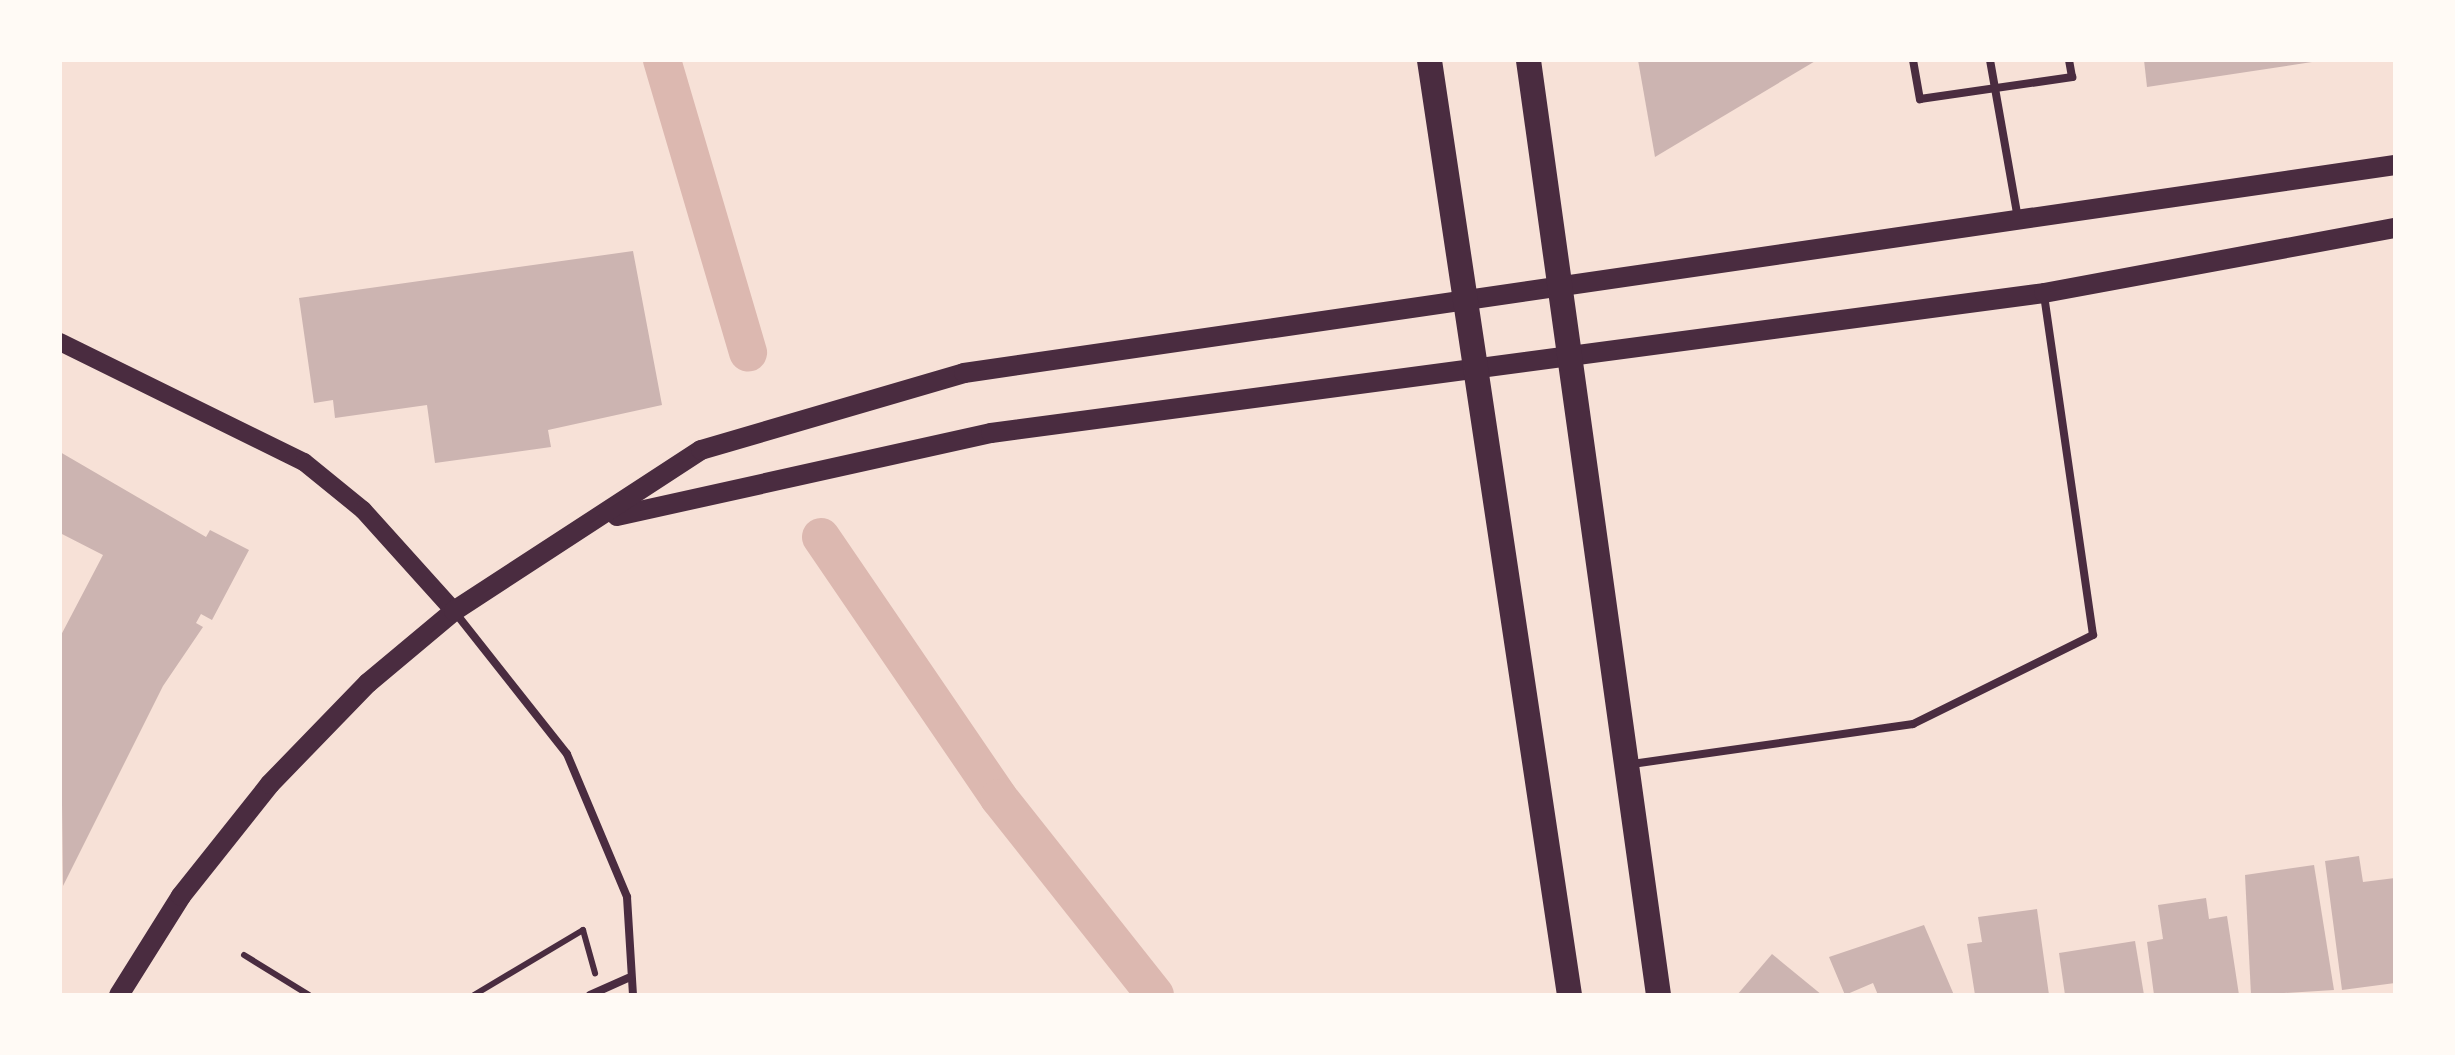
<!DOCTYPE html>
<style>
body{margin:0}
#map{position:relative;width:2455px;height:1055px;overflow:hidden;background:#f7e1d7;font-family:"DM Sans",sans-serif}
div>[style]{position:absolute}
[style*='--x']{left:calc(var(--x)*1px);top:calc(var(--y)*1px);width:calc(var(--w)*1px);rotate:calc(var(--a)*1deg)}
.canal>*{height:38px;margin:-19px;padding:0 19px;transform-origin:19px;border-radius:19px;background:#dcb8b0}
.building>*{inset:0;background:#ccb4b1}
.path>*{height:6px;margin:-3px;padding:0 3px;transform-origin:3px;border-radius:3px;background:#4a2c40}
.service>*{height:8px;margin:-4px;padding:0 4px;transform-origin:4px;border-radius:4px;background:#4a2c40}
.tertiary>*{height:18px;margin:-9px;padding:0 9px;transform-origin:9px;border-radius:9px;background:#4a2c40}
.secondary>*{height:20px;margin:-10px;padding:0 10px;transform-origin:10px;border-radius:10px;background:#4a2c40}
.primary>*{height:25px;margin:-12.5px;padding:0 12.5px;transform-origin:12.5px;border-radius:12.5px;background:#4a2c40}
span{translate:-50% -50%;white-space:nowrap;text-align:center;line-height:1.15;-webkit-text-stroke:8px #fffaf5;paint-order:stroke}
.frame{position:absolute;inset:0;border:62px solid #fffaf5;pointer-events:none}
</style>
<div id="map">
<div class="canal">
<div style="--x:662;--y:60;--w:305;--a:73.6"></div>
<div style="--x:821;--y:537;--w:316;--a:55.7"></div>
<div style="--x:999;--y:798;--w:251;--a:51.6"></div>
</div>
<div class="building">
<div style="clip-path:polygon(1638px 60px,1817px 60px,1655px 157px)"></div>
<div style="clip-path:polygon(2144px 60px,2312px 60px,2312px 62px,2147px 87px)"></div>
<div style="clip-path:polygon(633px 251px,662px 405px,548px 430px,551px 447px,435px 463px,427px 405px,335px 418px,333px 400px,314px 403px,299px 298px)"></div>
<div style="clip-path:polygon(60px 452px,206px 537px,210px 530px,249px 550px,212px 620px,201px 614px,196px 623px,203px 627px,163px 686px,63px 886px,60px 637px,103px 555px,60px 533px)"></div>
<div style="clip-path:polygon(2359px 856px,2363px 882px,2395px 878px,2395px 983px,2342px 990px,2325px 861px)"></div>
<div style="clip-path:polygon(2314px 865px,2334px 990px,2251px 995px,2245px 875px)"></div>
<div style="clip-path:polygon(2206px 898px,2209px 919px,2227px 916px,2239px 995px,2154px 995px,2147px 942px,2163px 939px,2158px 905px)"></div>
<div style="clip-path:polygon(2037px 909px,2049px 995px,1975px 995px,1967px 944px,1982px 942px,1978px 917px)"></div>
<div style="clip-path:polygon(1924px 925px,1954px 995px,1878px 995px,1873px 983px,1845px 995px,1829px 957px)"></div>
<div style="clip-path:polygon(2135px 941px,2144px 995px,2065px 995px,2059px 953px)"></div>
<div style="clip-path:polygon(1772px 954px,1822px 995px,1737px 995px)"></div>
</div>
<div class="path">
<div style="--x:244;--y:955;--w:76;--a:31.6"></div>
<div style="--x:474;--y:995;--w:127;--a:-30.8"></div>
<div style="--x:583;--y:930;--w:45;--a:74.4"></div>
</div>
<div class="service">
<div style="--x:1913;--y:60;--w:40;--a:80"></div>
<div style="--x:1920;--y:99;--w:154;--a:-8.2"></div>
<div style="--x:2072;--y:77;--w:17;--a:-100"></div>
<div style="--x:1990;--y:60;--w:161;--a:80"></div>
<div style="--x:454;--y:611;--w:182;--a:51.7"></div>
<div style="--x:567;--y:754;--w:155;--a:67.2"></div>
<div style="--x:627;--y:897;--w:98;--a:86.5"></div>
<div style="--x:1632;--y:764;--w:284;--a:-8.1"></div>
<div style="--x:1913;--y:724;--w:201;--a:-26.3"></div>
<div style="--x:2093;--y:635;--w:345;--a:-98.2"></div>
<div style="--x:590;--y:995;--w:42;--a:-24.1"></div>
</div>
<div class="tertiary">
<div style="--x:60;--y:342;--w:272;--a:26.2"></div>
<div style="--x:304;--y:462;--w:76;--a:39.1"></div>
<div style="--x:363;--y:510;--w:136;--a:48"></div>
</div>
<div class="secondary">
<div style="--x:617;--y:516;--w:383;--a:-12.5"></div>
<div style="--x:991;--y:433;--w:1062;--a:-7.57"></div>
<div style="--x:2044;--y:293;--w:357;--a:-10.5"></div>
<div style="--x:119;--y:995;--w:117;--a:-57.9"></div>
<div style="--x:181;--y:896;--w:143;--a:-51.5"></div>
<div style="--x:270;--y:784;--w:141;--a:-45.9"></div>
<div style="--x:368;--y:683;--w:112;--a:-39.9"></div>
<div style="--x:454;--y:611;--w:295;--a:-33.1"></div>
<div style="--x:701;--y:450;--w:274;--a:-16.3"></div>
<div style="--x:964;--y:373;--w:1446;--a:-8.27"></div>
</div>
<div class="primary">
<div style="--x:1429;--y:60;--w:945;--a:81.48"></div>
<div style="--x:1528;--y:60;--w:944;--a:82.08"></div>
</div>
<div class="frame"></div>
</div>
